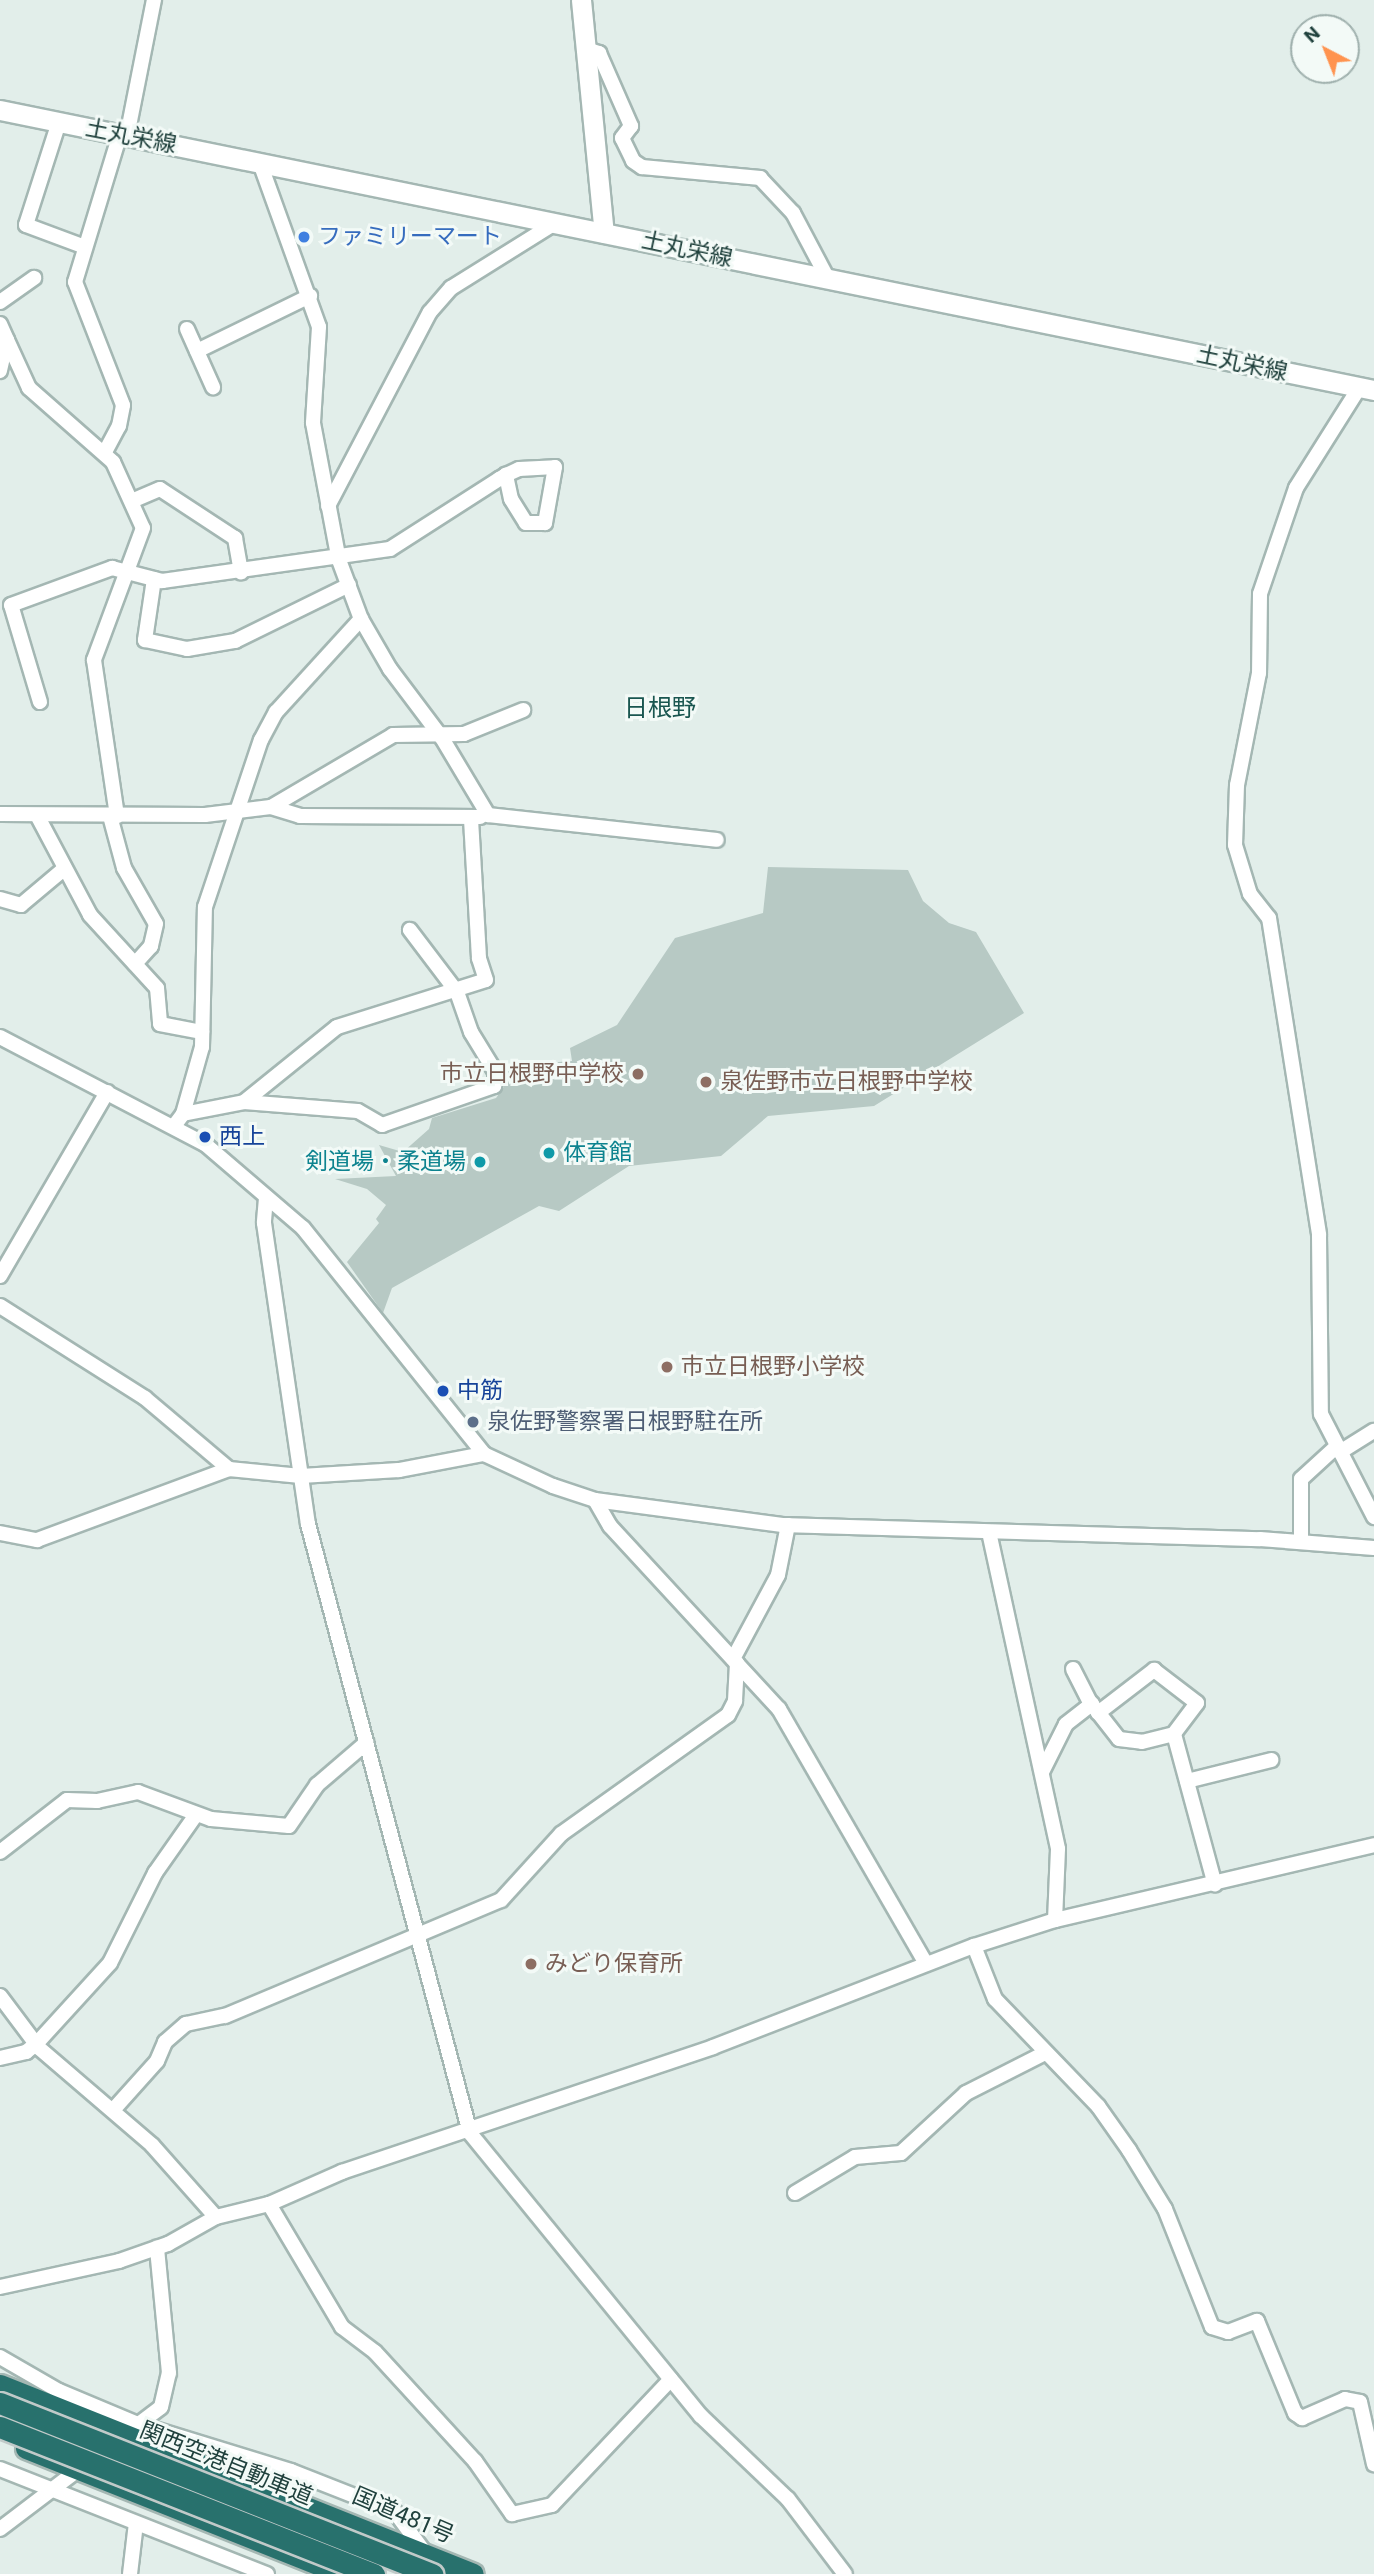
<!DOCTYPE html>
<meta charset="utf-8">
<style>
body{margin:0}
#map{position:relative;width:1374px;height:2574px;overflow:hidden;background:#e2eeea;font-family:Roboto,"Noto Sans JP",sans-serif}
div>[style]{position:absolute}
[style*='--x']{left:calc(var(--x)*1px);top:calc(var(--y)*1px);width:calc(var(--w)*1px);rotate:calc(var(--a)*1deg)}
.building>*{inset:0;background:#b7c9c4}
.roads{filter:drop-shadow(2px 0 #a4b7b3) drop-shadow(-2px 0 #a4b7b3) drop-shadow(0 2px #a4b7b3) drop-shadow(0 -2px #a4b7b3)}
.street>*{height:14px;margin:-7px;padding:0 7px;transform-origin:7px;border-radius:7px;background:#fff}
.secondary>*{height:19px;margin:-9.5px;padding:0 9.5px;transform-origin:9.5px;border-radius:9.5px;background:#fff}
.highway>*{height:21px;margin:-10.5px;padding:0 10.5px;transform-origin:10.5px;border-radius:10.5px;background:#28716d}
.bridges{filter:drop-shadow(2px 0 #c1cac9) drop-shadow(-2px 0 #c1cac9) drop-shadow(0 2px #c1cac9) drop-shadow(0 -2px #c1cac9)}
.highway-bridge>*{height:21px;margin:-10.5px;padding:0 10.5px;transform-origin:10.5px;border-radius:10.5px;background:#28716d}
.dots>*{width:19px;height:19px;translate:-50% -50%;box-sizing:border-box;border:4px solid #f3faf7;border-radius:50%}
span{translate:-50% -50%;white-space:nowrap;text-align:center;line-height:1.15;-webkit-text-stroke:6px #f3faf7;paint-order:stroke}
.street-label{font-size:23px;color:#20413d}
.shop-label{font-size:23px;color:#366cbe}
.left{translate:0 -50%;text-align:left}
.education-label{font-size:23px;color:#785e54}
.right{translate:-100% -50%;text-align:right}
.transit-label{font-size:23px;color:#164399}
.culture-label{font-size:23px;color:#0d838f}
.service-label{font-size:23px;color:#4e5e75}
.neighbourhood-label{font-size:24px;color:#195650}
.north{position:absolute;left:1290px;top:14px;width:70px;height:70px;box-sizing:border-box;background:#f3faf7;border:2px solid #9fb0ad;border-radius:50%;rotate:318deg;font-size:19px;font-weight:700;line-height:28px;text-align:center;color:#20413d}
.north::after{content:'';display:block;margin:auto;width:24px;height:32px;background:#ff934f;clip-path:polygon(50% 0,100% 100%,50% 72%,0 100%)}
</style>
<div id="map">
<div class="building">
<div style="clip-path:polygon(768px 867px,908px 870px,923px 901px,949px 923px,976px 932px,1024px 1013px,874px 1106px,768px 1116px,721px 1156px,629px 1166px,559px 1211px,539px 1206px,392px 1288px,383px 1313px,347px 1262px,379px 1223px,376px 1219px,386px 1205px,367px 1189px,335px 1179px,396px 1176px,379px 1145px,403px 1152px,429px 1129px,432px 1118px,496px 1098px,504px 1087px,503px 1066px,572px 1061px,570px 1048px,617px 1025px,675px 938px,763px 913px)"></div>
</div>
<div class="roads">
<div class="street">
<div style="--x:586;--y:49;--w:14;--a:17"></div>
<div style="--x:599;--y:53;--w:80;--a:66.3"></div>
<div style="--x:631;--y:126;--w:15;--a:127"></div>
<div style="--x:622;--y:138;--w:25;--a:64"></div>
<div style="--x:633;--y:161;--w:11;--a:34"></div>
<div style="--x:642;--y:167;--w:119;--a:5.3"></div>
<div style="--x:760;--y:178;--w:48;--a:46.7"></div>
<div style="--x:793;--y:213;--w:75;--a:62.1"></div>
<div style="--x:59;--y:122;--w:108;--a:107.8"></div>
<div style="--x:26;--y:225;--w:63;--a:20.4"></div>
<div style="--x:127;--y:136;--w:139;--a:-78.8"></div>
<div style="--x:260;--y:163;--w:174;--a:70.2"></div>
<div style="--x:319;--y:327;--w:96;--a:93.6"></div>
<div style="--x:313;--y:423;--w:139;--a:79.3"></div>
<div style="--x:339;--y:560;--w:63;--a:69.6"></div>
<div style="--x:361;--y:619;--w:58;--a:59.9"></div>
<div style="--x:390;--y:669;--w:86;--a:53"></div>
<div style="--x:442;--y:738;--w:90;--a:59.1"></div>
<div style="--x:488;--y:815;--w:230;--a:6.2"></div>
<div style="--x:0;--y:302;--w:42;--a:-35.2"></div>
<div style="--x:0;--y:324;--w:17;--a:66"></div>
<div style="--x:7;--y:340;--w:32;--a:103"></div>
<div style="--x:187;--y:329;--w:64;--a:65.9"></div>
<div style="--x:7;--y:340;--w:53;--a:65.4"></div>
<div style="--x:29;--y:388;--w:112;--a:41.4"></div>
<div style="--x:113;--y:462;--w:72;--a:65.6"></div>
<div style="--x:143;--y:528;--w:141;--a:110.4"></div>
<div style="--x:94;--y:660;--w:158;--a:81.6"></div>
<div style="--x:197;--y:351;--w:126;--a:-26"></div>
<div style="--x:1359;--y:388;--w:118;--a:122.2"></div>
<div style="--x:1296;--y:488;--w:112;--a:108.8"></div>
<div style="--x:1260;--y:594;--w:79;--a:90.7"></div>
<div style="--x:1259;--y:673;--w:114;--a:101.1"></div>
<div style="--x:1237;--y:785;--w:60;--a:91.9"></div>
<div style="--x:1235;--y:845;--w:51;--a:73"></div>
<div style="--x:1250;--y:894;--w:31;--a:52"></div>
<div style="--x:1269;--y:918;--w:321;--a:81"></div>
<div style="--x:1319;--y:1235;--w:179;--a:89.4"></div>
<div style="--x:1321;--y:1414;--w:116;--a:62.8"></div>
<div style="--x:105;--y:452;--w:30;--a:-62"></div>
<div style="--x:119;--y:426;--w:21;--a:-79"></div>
<div style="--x:123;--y:405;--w:132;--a:-111.3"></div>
<div style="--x:75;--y:282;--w:155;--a:-73.1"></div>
<div style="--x:134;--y:500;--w:28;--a:-23"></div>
<div style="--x:160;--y:489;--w:90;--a:33.2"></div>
<div style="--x:235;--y:538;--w:35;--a:80"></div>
<div style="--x:328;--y:506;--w:219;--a:-62.3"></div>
<div style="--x:430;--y:312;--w:32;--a:-49"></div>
<div style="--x:451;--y:288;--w:123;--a:-32"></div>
<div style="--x:154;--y:579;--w:62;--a:98.4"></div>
<div style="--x:145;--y:640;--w:43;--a:12.1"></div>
<div style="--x:187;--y:649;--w:49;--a:-9.5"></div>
<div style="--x:235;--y:641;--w:127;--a:-26.2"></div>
<div style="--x:40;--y:702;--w:101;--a:-106.6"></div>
<div style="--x:11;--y:605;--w:108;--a:-20.1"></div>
<div style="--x:112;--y:568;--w:52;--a:14.6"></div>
<div style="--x:162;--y:581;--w:230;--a:-8"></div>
<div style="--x:390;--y:549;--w:130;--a:-32.7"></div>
<div style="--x:499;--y:479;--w:8;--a:-30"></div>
<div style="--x:506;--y:475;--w:14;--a:-25"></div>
<div style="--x:519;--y:469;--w:36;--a:-3"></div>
<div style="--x:555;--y:467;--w:57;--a:100.1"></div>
<div style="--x:545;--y:523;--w:19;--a:180"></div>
<div style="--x:526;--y:523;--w:28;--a:-122"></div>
<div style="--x:511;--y:499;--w:25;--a:-102"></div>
<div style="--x:271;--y:807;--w:142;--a:-30.5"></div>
<div style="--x:393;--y:735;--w:71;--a:-0.8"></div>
<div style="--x:464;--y:734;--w:64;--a:-22.1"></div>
<div style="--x:0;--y:814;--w:205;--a:0.3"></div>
<div style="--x:205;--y:815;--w:66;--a:-6.9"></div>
<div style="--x:271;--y:807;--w:30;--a:17"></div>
<div style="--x:300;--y:816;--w:180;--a:0.3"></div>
<div style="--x:110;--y:816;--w:54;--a:74.9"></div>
<div style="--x:124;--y:868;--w:64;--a:60.3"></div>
<div style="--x:156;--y:924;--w:23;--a:103"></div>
<div style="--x:151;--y:946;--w:24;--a:132"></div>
<div style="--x:38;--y:817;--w:111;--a:62"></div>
<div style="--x:90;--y:915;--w:99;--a:47.5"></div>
<div style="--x:157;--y:988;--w:36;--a:85"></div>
<div style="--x:160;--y:1024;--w:43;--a:10.8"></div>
<div style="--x:0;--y:899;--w:22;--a:16"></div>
<div style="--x:21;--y:905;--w:57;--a:-40.1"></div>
<div style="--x:0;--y:1037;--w:231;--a:27.6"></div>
<div style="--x:205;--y:1144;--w:129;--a:40.6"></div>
<div style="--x:303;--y:1228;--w:290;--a:51.3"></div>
<div style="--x:484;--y:1454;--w:76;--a:24.9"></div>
<div style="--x:553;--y:1486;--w:44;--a:18.4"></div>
<div style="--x:595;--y:1500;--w:189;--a:7.6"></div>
<div style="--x:782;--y:1525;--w:478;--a:1.7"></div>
<div style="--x:1260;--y:1539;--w:114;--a:4.5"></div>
<div style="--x:244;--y:1102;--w:114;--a:4.5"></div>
<div style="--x:358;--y:1111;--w:28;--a:30"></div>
<div style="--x:382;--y:1125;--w:119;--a:-19.2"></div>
<div style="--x:494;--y:1086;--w:13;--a:-81"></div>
<div style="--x:496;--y:1073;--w:48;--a:-121.4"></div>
<div style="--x:471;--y:1032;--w:42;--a:-109.3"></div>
<div style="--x:457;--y:992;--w:78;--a:-127.2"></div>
<div style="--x:183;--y:1114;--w:62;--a:-11.1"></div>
<div style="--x:244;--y:1102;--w:119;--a:-38.9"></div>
<div style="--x:337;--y:1027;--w:156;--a:-17.5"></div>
<div style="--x:486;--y:980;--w:23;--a:-108"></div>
<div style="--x:479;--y:958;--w:139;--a:-93.3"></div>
<div style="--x:174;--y:1126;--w:15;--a:-53"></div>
<div style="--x:183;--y:1114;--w:70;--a:-74.2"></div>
<div style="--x:202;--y:1047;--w:140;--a:-88.8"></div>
<div style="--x:205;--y:907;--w:176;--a:-71.5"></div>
<div style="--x:261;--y:740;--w:32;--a:-62"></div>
<div style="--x:276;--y:712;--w:126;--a:-47.6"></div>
<div style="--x:266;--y:1198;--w:25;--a:95"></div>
<div style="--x:264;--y:1223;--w:304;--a:81.7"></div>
<div style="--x:308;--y:1524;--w:630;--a:75.1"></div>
<div style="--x:470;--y:2133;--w:365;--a:50.8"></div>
<div style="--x:701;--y:2416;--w:120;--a:43.7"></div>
<div style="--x:788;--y:2499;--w:94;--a:52.8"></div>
<div style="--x:0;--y:1276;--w:213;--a:-59.8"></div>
<div style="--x:0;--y:1306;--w:172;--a:32.4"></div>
<div style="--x:145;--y:1398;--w:110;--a:40.2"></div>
<div style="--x:1340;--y:1452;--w:40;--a:-32"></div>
<div style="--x:595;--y:1500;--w:30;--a:60"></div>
<div style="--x:610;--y:1526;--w:249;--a:47.3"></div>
<div style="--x:779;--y:1709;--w:292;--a:60"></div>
<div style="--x:989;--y:1532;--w:324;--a:77.7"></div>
<div style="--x:1058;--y:1849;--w:71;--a:92.4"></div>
<div style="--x:0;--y:1533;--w:38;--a:11"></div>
<div style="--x:37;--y:1540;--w:205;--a:-20.3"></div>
<div style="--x:229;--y:1469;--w:72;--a:5.6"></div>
<div style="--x:301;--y:1476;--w:98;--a:-3.5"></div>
<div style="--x:399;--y:1470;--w:86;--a:-10.7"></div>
<div style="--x:1301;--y:1542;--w:63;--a:-90"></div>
<div style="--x:1301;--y:1479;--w:49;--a:-42.5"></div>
<div style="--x:733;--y:1659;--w:95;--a:-61.8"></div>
<div style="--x:778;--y:1575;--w:51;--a:-78.7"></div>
<div style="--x:1073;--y:1669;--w:37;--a:63"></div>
<div style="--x:1090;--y:1702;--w:47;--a:51.9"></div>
<div style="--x:1119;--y:1739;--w:23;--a:7"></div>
<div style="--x:1142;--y:1742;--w:33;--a:-14"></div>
<div style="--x:1174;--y:1734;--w:156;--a:74.8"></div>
<div style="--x:1098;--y:1713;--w:71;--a:-37.5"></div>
<div style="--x:1154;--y:1670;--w:54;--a:37.5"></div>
<div style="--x:1197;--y:1703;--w:39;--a:127"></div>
<div style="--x:1043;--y:1770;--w:51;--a:-63.4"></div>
<div style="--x:1066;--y:1724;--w:33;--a:-38"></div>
<div style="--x:1187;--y:1781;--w:87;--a:-14"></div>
<div style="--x:0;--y:1852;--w:85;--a:-37.8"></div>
<div style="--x:67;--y:1800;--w:30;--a:2"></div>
<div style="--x:97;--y:1801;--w:42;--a:-12.4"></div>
<div style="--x:138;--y:1792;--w:78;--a:20.3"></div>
<div style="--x:211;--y:1819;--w:78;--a:5.1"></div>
<div style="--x:289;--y:1826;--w:50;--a:-55.7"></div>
<div style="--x:317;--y:1785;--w:65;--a:-40.6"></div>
<div style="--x:974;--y:1946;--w:57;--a:68.4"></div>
<div style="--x:995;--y:1999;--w:149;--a:46.1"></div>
<div style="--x:1098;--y:2106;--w:54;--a:54.8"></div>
<div style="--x:1129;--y:2150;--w:69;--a:58.6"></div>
<div style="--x:1165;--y:2209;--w:127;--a:68.3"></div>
<div style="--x:1212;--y:2327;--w:17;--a:17"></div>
<div style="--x:1228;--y:2332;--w:31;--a:-21"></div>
<div style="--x:1257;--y:2321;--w:100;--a:67.6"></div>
<div style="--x:1295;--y:2413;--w:9;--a:36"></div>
<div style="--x:1302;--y:2418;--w:47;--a:-23.8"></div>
<div style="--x:1345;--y:2399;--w:15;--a:11"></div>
<div style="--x:1360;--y:2402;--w:64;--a:77.3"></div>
<div style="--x:0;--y:1996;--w:65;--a:53.1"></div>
<div style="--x:39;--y:2048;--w:149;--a:40.6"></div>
<div style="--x:152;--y:2145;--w:96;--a:48.4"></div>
<div style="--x:0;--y:2058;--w:27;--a:-13"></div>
<div style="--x:26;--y:2052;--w:14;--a:-39"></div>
<div style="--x:37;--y:2043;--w:108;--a:-47.6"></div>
<div style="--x:110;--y:1963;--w:101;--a:-63.4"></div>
<div style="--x:155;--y:1873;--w:70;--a:-54.9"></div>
<div style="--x:114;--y:2109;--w:64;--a:-48.1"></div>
<div style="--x:157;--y:2061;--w:21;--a:-67"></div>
<div style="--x:165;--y:2042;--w:28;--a:-41"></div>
<div style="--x:186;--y:2024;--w:40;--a:-12"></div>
<div style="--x:225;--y:2016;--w:299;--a:-22.8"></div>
<div style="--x:501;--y:1900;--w:89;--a:-47.7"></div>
<div style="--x:561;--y:1834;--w:205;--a:-35.5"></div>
<div style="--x:728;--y:1715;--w:16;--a:-63"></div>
<div style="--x:735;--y:1701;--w:38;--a:-87"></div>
<div style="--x:795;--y:2193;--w:70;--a:-31"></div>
<div style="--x:855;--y:2157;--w:46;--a:-5"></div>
<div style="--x:901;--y:2153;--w:88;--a:-42.7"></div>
<div style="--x:966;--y:2093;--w:86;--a:-26.9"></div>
<div style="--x:269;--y:2204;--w:143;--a:59.3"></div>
<div style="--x:342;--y:2327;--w:41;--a:37.1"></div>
<div style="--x:375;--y:2352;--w:148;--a:47.5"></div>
<div style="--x:475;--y:2461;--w:65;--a:55.1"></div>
<div style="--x:512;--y:2514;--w:41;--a:-12.7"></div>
<div style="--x:552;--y:2505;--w:173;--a:-46.6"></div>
<div style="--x:0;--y:2287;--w:122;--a:-12.3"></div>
<div style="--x:119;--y:2261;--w:52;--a:-19.1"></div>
<div style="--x:168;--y:2244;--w:55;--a:-29.4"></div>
<div style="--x:216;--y:2217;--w:55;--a:-13.8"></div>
<div style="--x:269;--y:2204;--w:80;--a:-23.7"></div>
<div style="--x:342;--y:2172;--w:391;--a:-18.6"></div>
<div style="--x:713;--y:2047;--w:280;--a:-21.2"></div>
<div style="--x:974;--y:1946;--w:85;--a:-17.8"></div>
<div style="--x:1055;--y:1920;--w:328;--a:-13.2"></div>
<div style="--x:0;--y:2357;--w:68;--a:30"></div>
<div style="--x:59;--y:2391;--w:86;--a:22.7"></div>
<div style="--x:138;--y:2424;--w:160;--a:17.1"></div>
<div style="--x:291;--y:2471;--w:112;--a:21.5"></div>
<div style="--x:395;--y:2512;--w:52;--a:53.6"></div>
<div style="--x:132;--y:2429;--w:36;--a:-37"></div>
<div style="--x:161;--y:2407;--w:35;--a:-77"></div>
<div style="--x:169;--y:2373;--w:126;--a:-95.5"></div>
<div style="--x:0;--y:2469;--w:287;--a:21.5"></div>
<div style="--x:0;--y:2529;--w:104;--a:-37.2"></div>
<div style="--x:130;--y:2574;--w:51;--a:-83.3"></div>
</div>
<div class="secondary">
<div style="--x:581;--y:0;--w:234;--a:84.4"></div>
<div style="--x:0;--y:110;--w:1402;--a:11.52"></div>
</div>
<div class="highway">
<div style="--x:0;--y:2385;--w:509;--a:21.78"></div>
<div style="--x:26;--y:2448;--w:340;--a:21.7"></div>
</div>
</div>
<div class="bridges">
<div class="highway-bridge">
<div style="--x:0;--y:2403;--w:465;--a:21.6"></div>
<div style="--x:0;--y:2427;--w:402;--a:21.5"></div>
</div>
</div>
<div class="dots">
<div style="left:304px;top:237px;background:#3f7fe0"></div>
<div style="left:638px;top:1074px;background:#8d6e63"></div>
<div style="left:706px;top:1082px;background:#8d6e63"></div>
<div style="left:205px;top:1137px;background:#1a4fb4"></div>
<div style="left:549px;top:1153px;background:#0f9aa8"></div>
<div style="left:480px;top:1162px;background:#0f9aa8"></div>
<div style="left:667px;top:1367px;background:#8d6e63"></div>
<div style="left:443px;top:1391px;background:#1a4fb4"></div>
<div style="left:473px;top:1422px;background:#5c6f8a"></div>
<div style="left:531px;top:1964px;background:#8d6e63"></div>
</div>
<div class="street-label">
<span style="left:131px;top:137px;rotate:11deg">土丸栄線</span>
<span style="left:687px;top:250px;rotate:12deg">土丸栄線</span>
<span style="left:1242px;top:364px;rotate:12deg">土丸栄線</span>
<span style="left:226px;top:2464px;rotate:22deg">関西空港自動車道</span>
<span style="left:403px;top:2516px;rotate:23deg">国道481号</span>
</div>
<div class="shop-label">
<span class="left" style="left:318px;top:237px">ファミリーマート</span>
</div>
<div class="education-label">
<span class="right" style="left:624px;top:1074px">市立日根野中学校</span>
<span class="left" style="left:720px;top:1082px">泉佐野市立日根野中学校</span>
<span class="left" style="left:681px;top:1367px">市立日根野小学校</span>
<span class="left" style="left:545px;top:1964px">みどり保育所</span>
</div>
<div class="transit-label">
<span class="left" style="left:219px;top:1137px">西上</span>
<span class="left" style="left:457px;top:1391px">中筋</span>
</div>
<div class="culture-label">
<span class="left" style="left:563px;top:1153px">体育館</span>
<span class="right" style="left:466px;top:1162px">剣道場・柔道場</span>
</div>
<div class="service-label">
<span class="left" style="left:487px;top:1422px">泉佐野警察署日根野駐在所</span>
</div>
<div class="neighbourhood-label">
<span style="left:660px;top:709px">日根野</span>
</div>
<div class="north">N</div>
</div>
